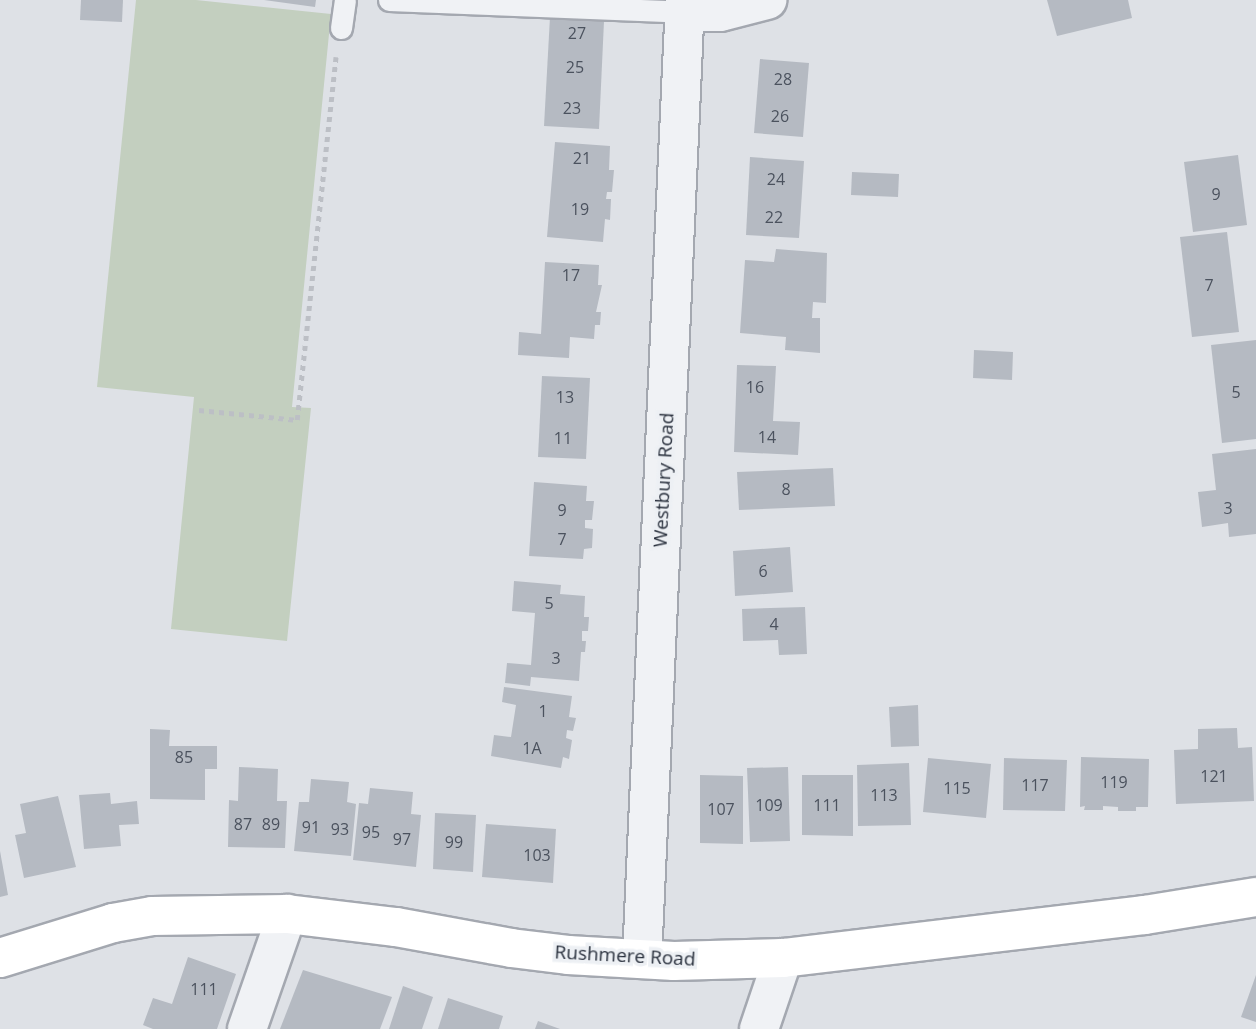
<!DOCTYPE html>
<style>
body{margin:0}
#map{position:relative;width:1256px;height:1029px;overflow:hidden;background:#dee1e6;font-family:"Open Sans",sans-serif}
div>[style]{position:absolute}
[style*='--x']{left:calc(var(--x)*1px);top:calc(var(--y)*1px);width:calc(var(--w)*1px);rotate:calc(var(--a)*1deg)}
.green>*{inset:0;background:#c3cfbf}
.building>*{inset:0;background:#b5bac2}
.path>*{height:4.5px;margin-top:-2.25px;transform-origin:0;background:repeating-linear-gradient(90deg,#bcbfc5 0 5px,transparent 0 10px)}
.roads{filter:drop-shadow(2px 0 #a4a8b0) drop-shadow(-2px 0 #a4a8b0) drop-shadow(0 2px #a4a8b0) drop-shadow(0 -2px #a4a8b0)}
.lane>*{height:21px;margin:-10.5px;padding:0 10.5px;transform-origin:10.5px;border-radius:10.5px;background:#f0f2f5}
.street>*{height:38px;margin:-19px;padding:0 19px;transform-origin:19px;border-radius:19px;background:#f0f2f5}
.secondary>*{height:38px;margin:-19px;padding:0 19px;transform-origin:19px;border-radius:19px;background:#fff}
span{translate:-50% -50%;white-space:nowrap;text-align:center;line-height:1.15;-webkit-text-stroke:7px #edf0f4;paint-order:stroke}
.number-label{font-size:16px;color:#4b525e}
.number-label span{-webkit-text-stroke-width:0}
.street-label{font-size:19px;color:#282f3c}
</style>
<div id="map">
<div class="green">
<div style="clip-path:polygon(136px 0,196px 0,331px 14px,292px 407px,311px 408px,287px 641px,171px 629px,194px 397px,97px 387px)"></div>
</div>
<div class="building">
<div style="clip-path:polygon(81px 0,123px 0,122px 22px,80px 20px)"></div>
<div style="clip-path:polygon(264px 0,316px 0,315px 7px)"></div>
<div style="clip-path:polygon(1047px 0,1128px 0,1132px 18px,1057px 36px)"></div>
<div style="clip-path:polygon(550px 17px,604px 21px,599px 129px,544px 126px)"></div>
<div style="clip-path:polygon(760px 59px,809px 63px,803px 137px,754px 133px)"></div>
<div style="clip-path:polygon(555px 142px,610px 146px,609px 170px,614px 170px,612px 192px,607px 192px,606px 199px,611px 199px,610px 220px,605px 219px,603px 242px,547px 237px)"></div>
<div style="clip-path:polygon(1238px 155px,1247px 225px,1193px 232px,1184px 162px)"></div>
<div style="clip-path:polygon(750px 157px,804px 161px,799px 238px,746px 235px)"></div>
<div style="clip-path:polygon(852px 172px,899px 174px,898px 197px,851px 195px)"></div>
<div style="clip-path:polygon(1227px 232px,1239px 332px,1192px 337px,1180px 237px)"></div>
<div style="clip-path:polygon(776px 249px,827px 253px,826px 303px,813px 302px,812px 318px,820px 318px,820px 353px,785px 350px,786px 337px,740px 333px,745px 260px,774px 262px)"></div>
<div style="clip-path:polygon(545px 262px,599px 265px,598px 285px,602px 285px,596px 312px,601px 312px,600px 325px,595px 325px,594px 339px,570px 337px,569px 358px,518px 355px,519px 332px,541px 334px)"></div>
<div style="clip-path:polygon(1256px 340px,1256px 439px,1222px 443px,1211px 345px)"></div>
<div style="clip-path:polygon(974px 350px,1013px 352px,1012px 380px,973px 378px)"></div>
<div style="clip-path:polygon(737px 365px,776px 366px,773px 421px,800px 422px,798px 455px,734px 452px)"></div>
<div style="clip-path:polygon(542px 376px,590px 378px,586px 459px,538px 457px)"></div>
<div style="clip-path:polygon(1256px 449px,1256px 534px,1229px 537px,1228px 523px,1202px 527px,1198px 492px,1216px 490px,1212px 454px)"></div>
<div style="clip-path:polygon(833px 468px,835px 506px,739px 510px,737px 472px)"></div>
<div style="clip-path:polygon(534px 482px,587px 486px,586px 501px,594px 501px,592px 520px,585px 520px,585px 528px,593px 529px,592px 548px,584px 549px,583px 559px,529px 556px)"></div>
<div style="clip-path:polygon(790px 547px,793px 592px,735px 596px,733px 551px)"></div>
<div style="clip-path:polygon(514px 581px,561px 585px,560px 594px,585px 596px,584px 617px,589px 617px,588px 631px,582px 631px,582px 641px,586px 641px,585px 652px,581px 652px,579px 681px,531px 677px,530px 686px,505px 683px,507px 663px,531px 665px,535px 613px,512px 611px)"></div>
<div style="clip-path:polygon(805px 607px,807px 654px,779px 655px,778px 640px,743px 641px,742px 609px)"></div>
<div style="clip-path:polygon(504px 687px,572px 696px,569px 717px,576px 718px,573px 731px,567px 730px,566px 738px,572px 740px,569px 759px,563px 757px,561px 768px,491px 756px,494px 735px,511px 737px,516px 705px,502px 702px)"></div>
<div style="clip-path:polygon(918px 705px,919px 746px,891px 747px,889px 707px)"></div>
<div style="clip-path:polygon(1237px 728px,1238px 748px,1252px 747px,1254px 801px,1176px 804px,1174px 750px,1198px 749px,1198px 729px)"></div>
<div style="clip-path:polygon(150px 729px,170px 730px,169px 746px,217px 746px,217px 769px,205px 769px,205px 800px,150px 799px)"></div>
<div style="clip-path:polygon(1081px 757px,1149px 759px,1148px 807px,1136px 807px,1136px 811px,1118px 811px,1118px 807px,1103px 806px,1103px 810px,1084px 810px,1085px 806px,1080px 807px)"></div>
<div style="clip-path:polygon(928px 758px,991px 764px,986px 818px,923px 812px)"></div>
<div style="clip-path:polygon(1004px 758px,1067px 760px,1065px 811px,1003px 810px)"></div>
<div style="clip-path:polygon(909px 763px,911px 825px,858px 826px,857px 765px)"></div>
<div style="clip-path:polygon(239px 767px,278px 769px,277px 801px,287px 801px,285px 848px,228px 847px,229px 800px,238px 801px)"></div>
<div style="clip-path:polygon(788px 767px,790px 841px,750px 842px,747px 768px)"></div>
<div style="clip-path:polygon(700px 775px,743px 776px,743px 844px,700px 843px)"></div>
<div style="clip-path:polygon(802px 775px,853px 775px,853px 836px,802px 835px)"></div>
<div style="clip-path:polygon(311px 779px,349px 782px,347px 802px,356px 804px,351px 856px,294px 851px,299px 802px,309px 802px)"></div>
<div style="clip-path:polygon(370px 788px,413px 792px,411px 814px,421px 815px,416px 867px,353px 860px,359px 803px,368px 804px)"></div>
<div style="clip-path:polygon(110px 793px,111px 804px,137px 801px,139px 824px,119px 825px,121px 846px,84px 849px,79px 795px)"></div>
<div style="clip-path:polygon(58px 796px,76px 867px,24px 878px,15px 835px,26px 833px,20px 804px)"></div>
<div style="clip-path:polygon(435px 813px,476px 815px,473px 872px,433px 869px)"></div>
<div style="clip-path:polygon(486px 824px,556px 829px,553px 883px,482px 877px)"></div>
<div style="clip-path:polygon(0 851px,8px 895px,0 897px)"></div>
<div style="clip-path:polygon(188px 957px,236px 974px,217px 1029px,153px 1029px,143px 1025px,153px 998px,172px 1004px)"></div>
<div style="clip-path:polygon(303px 970px,392px 997px,380px 1029px,280px 1029px)"></div>
<div style="clip-path:polygon(1256px 975px,1256px 1022px,1241px 1017px)"></div>
<div style="clip-path:polygon(403px 986px,433px 997px,422px 1029px,389px 1029px)"></div>
<div style="clip-path:polygon(448px 998px,503px 1016px,499px 1029px,438px 1029px)"></div>
<div style="clip-path:polygon(538px 1021px,560px 1029px,535px 1029px)"></div>
</div>
<div class="path">
<div style="--x:199;--y:410;--w:99;--a:5.8"></div>
<div style="--x:297;--y:420;--w:365;--a:-83.9"></div>
</div>
<div class="roads">
<div class="lane">
<div style="--x:389;--y:0;--w:295;--a:2.3"></div>
<div style="--x:341;--y:28;--w:28;--a:-82"></div>
</div>
<div class="street">
<div style="--x:684;--y:12;--w:36;--a:0"></div>
<div style="--x:720;--y:12;--w:49;--a:-14.3"></div>
<div style="--x:642;--y:959;--w:960;--a:-87.43"></div>
<div style="--x:247;--y:1029;--w:122;--a:-70.8"></div>
<div style="--x:759;--y:1029;--w:75;--a:-71.3"></div>
</div>
<div class="secondary">
<div style="--x:0;--y:958;--w:118;--a:-17.2"></div>
<div style="--x:113;--y:923;--w:40;--a:-10"></div>
<div style="--x:152;--y:916;--w:135;--a:-0.8"></div>
<div style="--x:287;--y:914;--w:110;--a:6.8"></div>
<div style="--x:396;--y:927;--w:117;--a:10.3"></div>
<div style="--x:511;--y:948;--w:57;--a:7"></div>
<div style="--x:568;--y:955;--w:106;--a:3.2"></div>
<div style="--x:674;--y:961;--w:109;--a:-1.6"></div>
<div style="--x:783;--y:958;--w:365;--a:-6.8"></div>
<div style="--x:1145;--y:915;--w:112;--a:-9.2"></div>
</div>
</div>
<div class="number-label">
<span style="left:577px;top:33px">27</span>
<span style="left:575px;top:67px">25</span>
<span style="left:783px;top:79px">28</span>
<span style="left:572px;top:108px">23</span>
<span style="left:780px;top:116px">26</span>
<span style="left:582px;top:158px">21</span>
<span style="left:776px;top:179px">24</span>
<span style="left:1216px;top:194px">9</span>
<span style="left:580px;top:209px">19</span>
<span style="left:774px;top:217px">22</span>
<span style="left:571px;top:275px">17</span>
<span style="left:1209px;top:285px">7</span>
<span style="left:755px;top:387px">16</span>
<span style="left:1236px;top:392px">5</span>
<span style="left:565px;top:397px">13</span>
<span style="left:767px;top:437px">14</span>
<span style="left:563px;top:438px">11</span>
<span style="left:786px;top:489px">8</span>
<span style="left:1228px;top:508px">3</span>
<span style="left:562px;top:510px">9</span>
<span style="left:562px;top:539px">7</span>
<span style="left:763px;top:571px">6</span>
<span style="left:549px;top:603px">5</span>
<span style="left:774px;top:624px">4</span>
<span style="left:556px;top:658px">3</span>
<span style="left:543px;top:711px">1</span>
<span style="left:532px;top:748px">1A</span>
<span style="left:184px;top:757px">85</span>
<span style="left:1214px;top:776px">121</span>
<span style="left:1114px;top:782px">119</span>
<span style="left:1035px;top:785px">117</span>
<span style="left:957px;top:788px">115</span>
<span style="left:884px;top:795px">113</span>
<span style="left:769px;top:805px">109</span>
<span style="left:827px;top:805px">111</span>
<span style="left:721px;top:809px">107</span>
<span style="left:243px;top:824px">87</span>
<span style="left:271px;top:824px">89</span>
<span style="left:311px;top:827px">91</span>
<span style="left:340px;top:829px">93</span>
<span style="left:371px;top:832px">95</span>
<span style="left:402px;top:839px">97</span>
<span style="left:454px;top:842px">99</span>
<span style="left:537px;top:855px">103</span>
<span style="left:204px;top:989px">111</span>
</div>
<div class="street-label">
<span style="left:664px;top:480px;rotate:-87deg">Westbury Road</span>
<span style="left:625px;top:956px;rotate:3deg">Rushmere Road</span>
</div>
</div>
